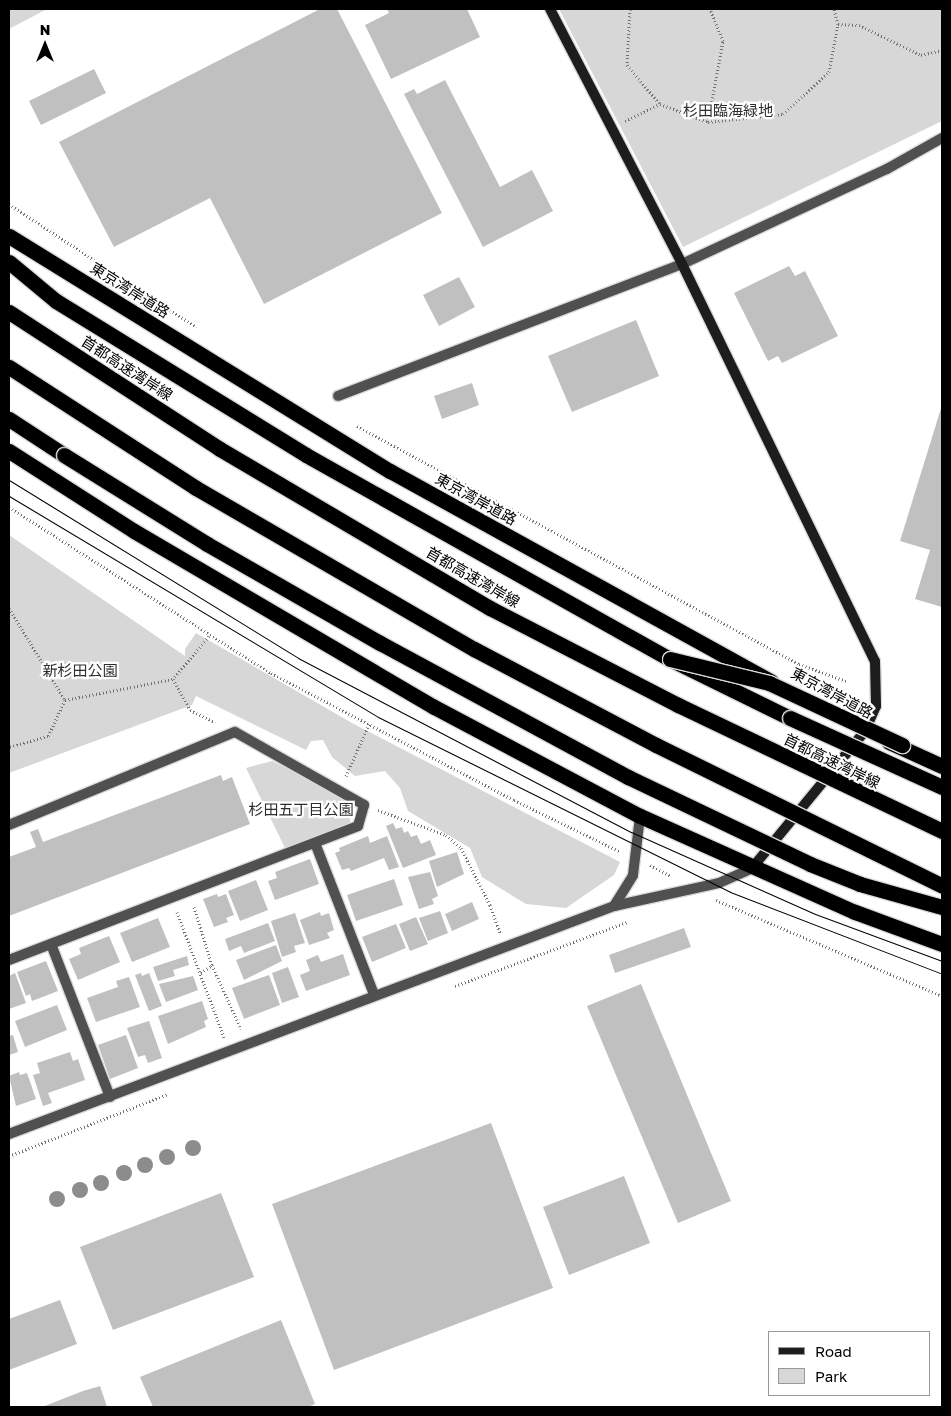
<!DOCTYPE html>
<meta charset="utf-8">
<style>
body{margin:0}
#map{position:relative;width:951px;height:1416px;overflow:hidden;background:#fff;font-family:"Golos Text","Noto Sans JP",sans-serif}
div>[style]{position:absolute}
[style*='--x']{left:calc(var(--x)*1px);top:calc(var(--y)*1px);width:calc(var(--w)*1px);rotate:calc(var(--a)*1deg)}
.green>*{inset:0;background:#d7d7d7}
.building>*{inset:0;background:#c0c0c0}
.path>*{height:3px;margin-top:-1.5px;transform-origin:0;background:repeating-linear-gradient(90deg,#727272 0 1px,transparent 0 3.5px)}
.roads{filter:drop-shadow(1px 0 #dbdbdb) drop-shadow(-1px 0 #dbdbdb) drop-shadow(0 1px #dbdbdb) drop-shadow(0 -1px #dbdbdb)}
.lane>*{height:10px;margin:-5px;padding:0 5px;transform-origin:5px;border-radius:5px;background:#505050}
.street>*{height:10px;margin:-5px;padding:0 5px;transform-origin:5px;border-radius:5px;background:#505050}
.secondary>*{height:10px;margin:-5px;padding:0 5px;transform-origin:5px;border-radius:5px;background:#1d1d1d}
.highway>*{height:15px;margin:-7.5px;padding:0 7.5px;transform-origin:7.5px;border-radius:7.5px;background:#000}
.tram>*{height:1px;margin:-0.5px;padding:0 0.5px;transform-origin:0.5px;border-radius:0.5px;background:#000}
.bridges{filter:drop-shadow(1px 0 #dbdbdb) drop-shadow(-1px 0 #dbdbdb) drop-shadow(0 1px #dbdbdb) drop-shadow(0 -1px #dbdbdb)}
.highway-bridge>*{height:15px;margin:-7.5px;padding:0 7.5px;transform-origin:7.5px;border-radius:7.5px;background:#000}
.trees>*{width:16px;height:16px;margin:-8px;border-radius:50%;background:#8c8c8c}
span{translate:-50% -50%;white-space:nowrap;text-align:center;line-height:1.15;-webkit-text-stroke:4.5px #fff;paint-order:stroke}
.park-label{font-size:15px;color:#2e2e2e}
.street-label{font-size:15px;color:#000}
.frame{position:absolute;inset:0;border:10px solid #000;pointer-events:none}
.legend{position:absolute;left:768px;top:1331px;width:162px;height:65px;box-sizing:border-box;background:#fff;border:1px solid #999;margin:0;padding:6px 9px;list-style:none;font-size:15px;color:#000}
.legend li{display:flex;align-items:center;gap:10px;height:25px}
.legend b{width:25px;border:1px solid #999}
.north{position:absolute;left:20px;top:20px;width:50px;height:50px;-webkit-text-stroke:4px #fff;paint-order:stroke;rotate:0deg;font-size:14px;font-weight:700;line-height:20px;text-align:center;color:#000}
.north::after{content:'';display:block;margin:auto;width:18px;height:22px;background:#000;clip-path:polygon(50% 0,100% 100%,50% 72%,0 100%)}
</style>
<div id="map">
<div class="green">
<div style="clip-path:polygon(9px 9px,47px 9px,9px 29px)"></div>
<div style="clip-path:polygon(559px 9px,942px 9px,942px 121px,683px 247px)"></div>
<div style="clip-path:polygon(9px 535px,185px 656px,185px 649px,196px 633px,352px 723px,620px 862px,614px 875px,566px 908px,526px 904px,482px 877px,470px 848px,408px 811px,400px 788px,385px 771px,355px 776px,332px 757px,323px 740px,311px 741px,306px 750px,196px 696px,192px 705px,9px 773px)"></div>
<div style="clip-path:polygon(272px 761px,353px 800px,349px 828px,286px 850px,246px 768px)"></div>
</div>
<div class="building">
<div style="clip-path:polygon(320px 9px,337px 9px,442px 213px,264px 304px,210px 198px,114px 247px,59px 142px)"></div>
<div style="clip-path:polygon(387px 9px,467px 9px,480px 37px,391px 79px,365px 25px,389px 13px)"></div>
<div style="clip-path:polygon(94px 69px,106px 93px,41px 125px,29px 101px)"></div>
<div style="clip-path:polygon(445px 80px,500px 187px,532px 170px,553px 211px,483px 247px,404px 94px,414px 89px,417px 94px)"></div>
<div style="clip-path:polygon(789px 266px,795px 276px,805px 271px,838px 336px,782px 363px,778px 356px,768px 361px,734px 293px)"></div>
<div style="clip-path:polygon(459px 277px,475px 307px,439px 326px,423px 295px)"></div>
<div style="clip-path:polygon(636px 320px,659px 376px,572px 412px,548px 356px)"></div>
<div style="clip-path:polygon(472px 383px,479px 405px,442px 419px,434px 396px)"></div>
<div style="clip-path:polygon(942px 405px,942px 607px,915px 599px,930px 550px,900px 541px)"></div>
<div style="clip-path:polygon(221px 775px,223px 781px,232px 777px,250px 824px,9px 916px,9px 857px,36px 847px,30px 832px,38px 829px,43px 842px)"></div>
<div style="clip-path:polygon(393px 823px,396px 829px,402px 827px,404px 833px,408px 831px,411px 837px,417px 835px,421px 844px,430px 840px,436px 855px,403px 868px,386px 826px)"></div>
<div style="clip-path:polygon(368px 836px,370px 843px,387px 836px,399px 867px,389px 870px,384px 858px,351px 871px,349px 868px,342px 870px,335px 853px,340px 851px,339px 848px)"></div>
<div style="clip-path:polygon(457px 852px,464px 874px,437px 887px,429px 861px)"></div>
<div style="clip-path:polygon(310px 859px,319px 884px,275px 900px,268px 881px,277px 878px,275px 872px)"></div>
<div style="clip-path:polygon(430px 872px,438px 896px,432px 899px,434px 904px,419px 909px,408px 877px)"></div>
<div style="clip-path:polygon(394px 879px,403px 905px,356px 921px,347px 895px)"></div>
<div style="clip-path:polygon(256px 880px,268px 910px,240px 921px,228px 891px)"></div>
<div style="clip-path:polygon(217px 894px,218px 897px,226px 894px,234px 915px,226px 918px,228px 922px,214px 927px,203px 899px)"></div>
<div style="clip-path:polygon(472px 902px,479px 919px,452px 931px,445px 914px)"></div>
<div style="clip-path:polygon(440px 911px,448px 933px,428px 941px,419px 918px)"></div>
<div style="clip-path:polygon(320px 912px,321px 916px,329px 913px,334px 930px,327px 933px,330px 938px,309px 945px,300px 920px)"></div>
<div style="clip-path:polygon(295px 913px,305px 943px,294px 946px,296px 952px,282px 957px,271px 921px)"></div>
<div style="clip-path:polygon(416px 917px,428px 944px,410px 951px,399px 924px)"></div>
<div style="clip-path:polygon(158px 918px,170px 947px,132px 962px,120px 933px)"></div>
<div style="clip-path:polygon(268px 923px,275px 941px,244px 953px,241px 946px,229px 951px,225px 939px)"></div>
<div style="clip-path:polygon(396px 924px,406px 948px,372px 962px,362px 937px)"></div>
<div style="clip-path:polygon(684px 928px,691px 947px,615px 973px,609px 955px)"></div>
<div style="clip-path:polygon(109px 936px,120px 962px,78px 980px,69px 959px,81px 954px,79px 948px)"></div>
<div style="clip-path:polygon(276px 945px,282px 961px,244px 980px,236px 960px)"></div>
<div style="clip-path:polygon(343px 954px,350px 975px,306px 991px,300px 975px,310px 971px,306px 960px,318px 955px,321px 962px)"></div>
<div style="clip-path:polygon(187px 956px,189px 965px,173px 970px,175px 976px,158px 981px,153px 967px)"></div>
<div style="clip-path:polygon(46px 961px,58px 991px,32px 1001px,30px 994px,26px 996px,17px 972px)"></div>
<div style="clip-path:polygon(288px 967px,299px 997px,282px 1003px,272px 973px)"></div>
<div style="clip-path:polygon(15px 973px,26px 1003px,9px 1009px,9px 976px)"></div>
<div style="clip-path:polygon(141px 973px,142px 976px,149px 973px,162px 1006px,149px 1011px,135px 975px)"></div>
<div style="clip-path:polygon(269px 975px,280px 1005px,244px 1019px,232px 988px)"></div>
<div style="clip-path:polygon(193px 976px,198px 990px,166px 1002px,159px 984px)"></div>
<div style="clip-path:polygon(129px 977px,140px 1007px,96px 1022px,87px 998px,118px 987px,116px 981px)"></div>
<div style="clip-path:polygon(641px 984px,731px 1201px,678px 1223px,587px 1006px)"></div>
<div style="clip-path:polygon(202px 1001px,208px 1019px,204px 1021px,206px 1027px,168px 1044px,158px 1016px)"></div>
<div style="clip-path:polygon(57px 1005px,67px 1030px,25px 1047px,15px 1021px)"></div>
<div style="clip-path:polygon(149px 1021px,162px 1058px,148px 1063px,145px 1055px,138px 1057px,127px 1028px)"></div>
<div style="clip-path:polygon(13px 1035px,18px 1052px,9px 1055px,9px 1036px)"></div>
<div style="clip-path:polygon(126px 1035px,138px 1068px,110px 1079px,98px 1045px)"></div>
<div style="clip-path:polygon(70px 1052px,73px 1061px,78px 1059px,85px 1080px,48px 1093px,52px 1103px,43px 1106px,33px 1075px,40px 1073px,37px 1063px)"></div>
<div style="clip-path:polygon(19px 1072px,20px 1075px,27px 1073px,36px 1099px,16px 1106px,9px 1076px)"></div>
<div style="clip-path:polygon(491px 1123px,553px 1288px,334px 1370px,272px 1204px)"></div>
<div style="clip-path:polygon(624px 1176px,650px 1243px,569px 1275px,543px 1207px)"></div>
<div style="clip-path:polygon(221px 1193px,254px 1277px,113px 1330px,80px 1247px)"></div>
<div style="clip-path:polygon(60px 1300px,77px 1344px,9px 1370px,9px 1319px)"></div>
<div style="clip-path:polygon(281px 1320px,315px 1404px,308px 1407px,153px 1407px,140px 1377px)"></div>
<div style="clip-path:polygon(100px 1386px,107px 1407px,42px 1407px,83px 1391px)"></div>
</div>
<div class="path">
<div style="--x:630;--y:9;--w:56;--a:93.1"></div>
<div style="--x:627;--y:65;--w:51;--a:49.8"></div>
<div style="--x:660;--y:104;--w:51;--a:20.6"></div>
<div style="--x:708;--y:122;--w:75;--a:-6.1"></div>
<div style="--x:783;--y:114;--w:62;--a:-42.4"></div>
<div style="--x:829;--y:72;--w:49;--a:-79.4"></div>
<div style="--x:838;--y:24;--w:16;--a:-105"></div>
<div style="--x:838;--y:24;--w:21;--a:3"></div>
<div style="--x:859;--y:25;--w:69;--a:25.8"></div>
<div style="--x:921;--y:55;--w:22;--a:-13"></div>
<div style="--x:625;--y:121;--w:39;--a:-26"></div>
<div style="--x:708;--y:122;--w:82;--a:-79.5"></div>
<div style="--x:723;--y:41;--w:35;--a:-112"></div>
<div style="--x:9;--y:204;--w:224;--a:33.3"></div>
<div style="--x:357;--y:426;--w:502;--a:28.3"></div>
<div style="--x:799;--y:664;--w:50;--a:19.9"></div>
<div style="--x:9;--y:507;--w:310;--a:32.4"></div>
<div style="--x:271;--y:673;--w:274;--a:27.6"></div>
<div style="--x:514;--y:800;--w:117;--a:25.9"></div>
<div style="--x:9;--y:608;--w:108;--a:58.7"></div>
<div style="--x:65;--y:700;--w:40;--a:115"></div>
<div style="--x:48;--y:736;--w:41;--a:164.2"></div>
<div style="--x:209;--y:636;--w:56;--a:129.9"></div>
<div style="--x:173;--y:679;--w:35;--a:61"></div>
<div style="--x:190;--y:710;--w:28;--a:26"></div>
<div style="--x:65;--y:700;--w:110;--a:-11"></div>
<div style="--x:346;--y:776;--w:59;--a:-66"></div>
<div style="--x:378;--y:810;--w:72;--a:20.2"></div>
<div style="--x:446;--y:835;--w:20;--a:41"></div>
<div style="--x:461;--y:848;--w:64;--a:63"></div>
<div style="--x:490;--y:905;--w:30;--a:70"></div>
<div style="--x:650;--y:865;--w:24;--a:28"></div>
<div style="--x:716;--y:900;--w:246;--a:23"></div>
<div style="--x:194;--y:907;--w:61;--a:72.8"></div>
<div style="--x:212;--y:965;--w:70;--a:65.6"></div>
<div style="--x:177;--y:912;--w:134;--a:69.4"></div>
<div style="--x:201;--y:973;--w:14;--a:-36"></div>
<div style="--x:455;--y:986;--w:184;--a:-20.4"></div>
<div style="--x:9;--y:1156;--w:171;--a:-21.3"></div>
</div>
<div class="roads">
<div class="lane">
<div style="--x:338;--y:396;--w:368;--a:-21"></div>
<div style="--x:682;--y:264;--w:226;--a:-24.9"></div>
<div style="--x:887;--y:169;--w:63;--a:-29.4"></div>
<div style="--x:9;--y:825;--w:244;--a:-22.4"></div>
</div>
<div class="street">
<div style="--x:315;--y:843;--w:162;--a:68.7"></div>
<div style="--x:614;--y:906;--w:36;--a:-58"></div>
<div style="--x:633;--y:875;--w:59;--a:-83.2"></div>
<div style="--x:51;--y:944;--w:164;--a:68.9"></div>
<div style="--x:9;--y:960;--w:374;--a:-21"></div>
<div style="--x:358;--y:826;--w:22;--a:-74"></div>
<div style="--x:364;--y:805;--w:148;--a:-150.5"></div>
<div style="--x:9;--y:1134;--w:647;--a:-20.65"></div>
<div style="--x:614;--y:906;--w:107;--a:-12.4"></div>
<div style="--x:719;--y:883;--w:36;--a:-24"></div>
</div>
<div class="secondary">
<div style="--x:550;--y:9;--w:287;--a:62.6"></div>
<div style="--x:682;--y:264;--w:441;--a:64.1"></div>
<div style="--x:875;--y:661;--w:45;--a:88.7"></div>
<div style="--x:876;--y:706;--w:27;--a:114"></div>
<div style="--x:865;--y:731;--w:178;--a:129.5"></div>
</div>
<div class="highway">
<div style="--x:9;--y:236;--w:448;--a:31.7"></div>
<div style="--x:390;--y:471;--w:435;--a:28.9"></div>
<div style="--x:9;--y:262;--w:61;--a:39.7"></div>
<div style="--x:56;--y:301;--w:294;--a:31.6"></div>
<div style="--x:306;--y:455;--w:417;--a:29.3"></div>
<div style="--x:670;--y:659;--w:134;--a:26.2"></div>
<div style="--x:9;--y:419;--w:66;--a:33.2"></div>
<div style="--x:9;--y:451;--w:148;--a:32.6"></div>
<div style="--x:134;--y:531;--w:348;--a:30.4"></div>
<div style="--x:434;--y:707;--w:233;--a:27.9"></div>
<div style="--x:640;--y:816;--w:235;--a:24.1"></div>
<div style="--x:855;--y:912;--w:93;--a:20.2"></div>
<div style="--x:889;--y:742;--w:58;--a:24.4"></div>
</div>
</div>
<div class="tram">
<div style="--x:9;--y:480;--w:339;--a:31.6"></div>
<div style="--x:298;--y:658;--w:376;--a:27.6"></div>
<div style="--x:631;--y:832;--w:201;--a:24"></div>
<div style="--x:815;--y:914;--w:135;--a:20.3"></div>
<div style="--x:9;--y:496;--w:430;--a:30.9"></div>
<div style="--x:378;--y:717;--w:393;--a:26.4"></div>
<div style="--x:730;--y:892;--w:227;--a:21.1"></div>
</div>
<div class="bridges">
<div class="highway-bridge">
<div style="--x:9;--y:312;--w:252;--a:33"></div>
<div style="--x:220;--y:449;--w:313;--a:30.5"></div>
<div style="--x:490;--y:608;--w:212;--a:27.3"></div>
<div style="--x:678;--y:705;--w:293;--a:25.5"></div>
<div style="--x:9;--y:367;--w:223;--a:32.9"></div>
<div style="--x:196;--y:488;--w:321;--a:30.1"></div>
<div style="--x:474;--y:649;--w:206;--a:27.8"></div>
<div style="--x:656;--y:745;--w:319;--a:26.2"></div>
<div style="--x:64;--y:455;--w:168;--a:31.9"></div>
<div style="--x:207;--y:544;--w:199;--a:29.8"></div>
<div style="--x:380;--y:643;--w:282;--a:28.4"></div>
<div style="--x:628;--y:777;--w:202;--a:25.5"></div>
<div style="--x:810;--y:864;--w:54;--a:21.8"></div>
<div style="--x:860;--y:884;--w:85;--a:15.7"></div>
<div style="--x:670;--y:659;--w:102;--a:13.6"></div>
<div style="--x:769;--y:683;--w:147;--a:25"></div>
<div style="--x:790;--y:718;--w:167;--a:24.4"></div>
</div>
</div>
<div class="trees">
<div style="left:193px;top:1148px"></div>
<div style="left:167px;top:1157px"></div>
<div style="left:145px;top:1165px"></div>
<div style="left:124px;top:1173px"></div>
<div style="left:101px;top:1183px"></div>
<div style="left:80px;top:1190px"></div>
<div style="left:57px;top:1199px"></div>
</div>
<div class="park-label">
<span style="left:728px;top:111px">杉田臨海緑地</span>
<span style="left:80px;top:671px">新杉田公園</span>
<span style="left:301px;top:810px">杉田五丁目公園</span>
</div>
<div class="street-label">
<span style="left:130px;top:290px;rotate:32deg">東京湾岸道路</span>
<span style="left:127px;top:368px;rotate:33deg">首都高速湾岸線</span>
<span style="left:476px;top:499px;rotate:29deg">東京湾岸道路</span>
<span style="left:473px;top:577px;rotate:30deg">首都高速湾岸線</span>
<span style="left:832px;top:693px;rotate:28deg">東京湾岸道路</span>
<span style="left:832px;top:761px;rotate:26deg">首都高速湾岸線</span>
</div>
<div class="frame"></div>
<ul class="legend">
<li><b style="height:6px;background:#1d1d1d"></b>Road</li>
<li><b style="height:14px;background:#d7d7d7"></b>Park</li>
</ul>
<div class="north">N</div>
</div>
